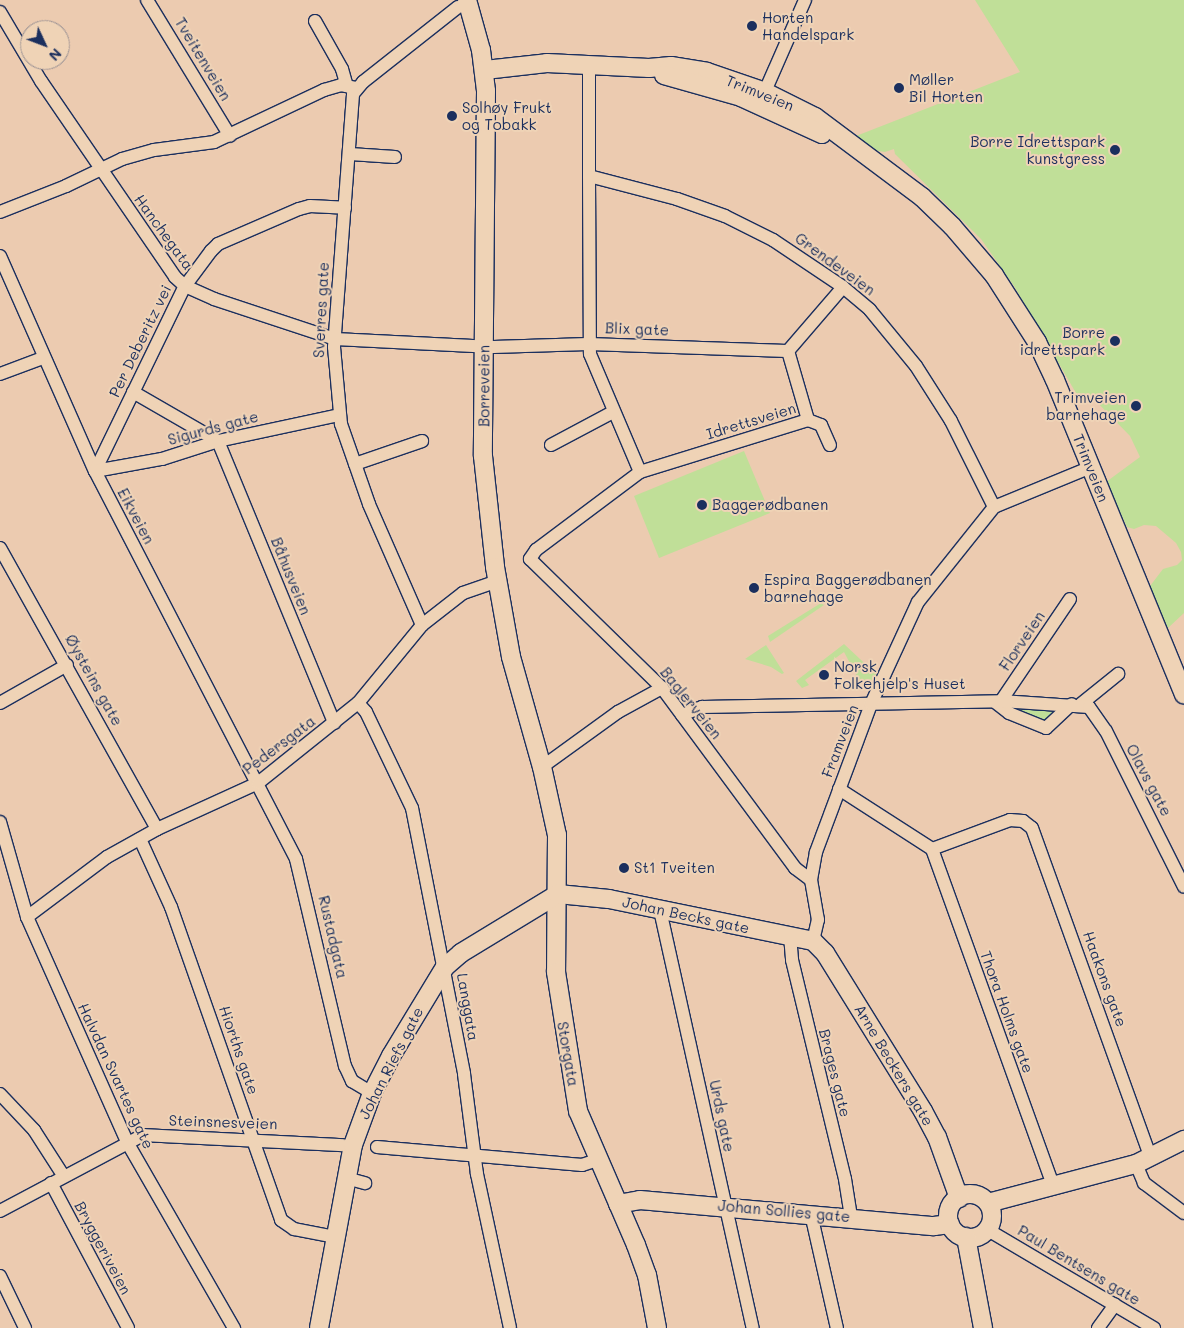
<!DOCTYPE html>
<meta charset="utf-8">
<style>
body{margin:0}
#map{position:relative;width:1184px;height:1328px;overflow:hidden;background:#eccbb0;font-family:Mali,sans-serif}
div>[style]{position:absolute}
[style*='--x']{left:calc(var(--x)*1px);top:calc(var(--y)*1px);width:calc(var(--w)*1px);rotate:calc(var(--a)*1deg)}
.green>*{inset:0;background:#c0df98}
.roads{filter:drop-shadow(1px 0 #1b2f5e) drop-shadow(-1px 0 #1b2f5e) drop-shadow(0 1px #1b2f5e) drop-shadow(0 -1px #1b2f5e)}
.street>*{height:12px;margin:-6px;padding:0 6px;transform-origin:6px;border-radius:6px;background:#efd3b6}
.secondary>*{height:18px;margin:-9px;padding:0 9px;transform-origin:9px;border-radius:9px;background:#efd3b6}
.secondary>.ring{margin:-9px;padding:0;box-sizing:content-box;background:none;border:18px solid #efd3b6;border-radius:50%}
.dots>*{width:14px;height:14px;translate:-50% -50%;box-sizing:border-box;border:2px solid #efd3b6;border-radius:50%}
span{translate:-50% -50%;white-space:nowrap;text-align:center;line-height:1.15;-webkit-text-stroke:4px #efd3b6;paint-order:stroke}
.poi-label{font-size:15px;color:#1b2f5e}
.left{translate:0 -50%;text-align:left}
.right{translate:-100% -50%;text-align:right}
.street-label{font-size:15px;color:#1b2f5e}
.north{position:absolute;left:20px;top:20px;width:50px;height:50px;box-sizing:border-box;background:#efd3b6;border:1px solid #9a9193;border-radius:50%;rotate:133deg;font-size:14px;font-weight:700;line-height:20px;text-align:center;color:#1b2f5e}
.north::after{content:'';display:block;margin:auto;width:18px;height:22px;background:#1b2f5e;clip-path:polygon(50% 0,100% 100%,50% 72%,0 100%)}
</style>
<div id="map">
<div class="green">
<div style="clip-path:polygon(975px 0,1184px 0,1184px 613px,1168px 628px,1150px 594px,1150px 586px,1163px 569px,1177px 565px,1182px 560px,1181px 552px,1176px 543px,1156px 526px,1144px 525px,1134px 529px,1127px 527px,1106px 482px,1140px 457px,1130px 436px,1091px 396px,1080px 400px,1014px 286px,981px 239px,895px 154px,894px 149px,885px 152px,872px 150px,856px 136px,1020px 72px)"></div>
<div style="clip-path:polygon(744px 451px,770px 513px,659px 558px,634px 496px)"></div>
<div style="clip-path:polygon(821px 603px,824px 605px,770px 642px,768px 636px)"></div>
<div style="clip-path:polygon(844px 644px,876px 674px,873px 683px,861px 684px,844px 652px,805px 680px,809px 685px,802px 688px,796px 681px)"></div>
<div style="clip-path:polygon(766px 645px,784px 673px,782px 674px,771px 667px,745px 659px)"></div>
<div style="clip-path:polygon(1012px 708px,1049px 708px,1057px 711px,1051px 718px,1043px 721px)"></div>
</div>
<div class="roads">
<div class="street">
<div style="--x:147;--y:0;--w:159;--a:58.6"></div>
<div style="--x:0;--y:12;--w:80;--a:59.3"></div>
<div style="--x:41;--y:81;--w:237;--a:55.6"></div>
<div style="--x:175;--y:277;--w:13;--a:42"></div>
<div style="--x:185;--y:286;--w:32;--a:24"></div>
<div style="--x:214;--y:299;--w:127;--a:18.3"></div>
<div style="--x:335;--y:339;--w:158;--a:2.9"></div>
<div style="--x:493;--y:347;--w:95;--a:-1.8"></div>
<div style="--x:588;--y:344;--w:200;--a:2"></div>
<div style="--x:315;--y:21;--w:55;--a:60.6"></div>
<div style="--x:342;--y:69;--w:18;--a:74"></div>
<div style="--x:589;--y:64;--w:112;--a:90"></div>
<div style="--x:589;--y:176;--w:91;--a:14.6"></div>
<div style="--x:677;--y:199;--w:51;--a:19.5"></div>
<div style="--x:725;--y:216;--w:54;--a:26.6"></div>
<div style="--x:773;--y:240;--w:84;--a:33.9"></div>
<div style="--x:843;--y:287;--w:35;--a:40"></div>
<div style="--x:870;--y:310;--w:72;--a:50.6"></div>
<div style="--x:916;--y:366;--w:65;--a:57.5"></div>
<div style="--x:951;--y:421;--w:96;--a:63.4"></div>
<div style="--x:762;--y:98;--w:107;--a:-66.3"></div>
<div style="--x:350;--y:154;--w:45;--a:3.8"></div>
<div style="--x:589;--y:176;--w:178;--a:89.7"></div>
<div style="--x:590;--y:354;--w:128;--a:67"></div>
<div style="--x:0;--y:212;--w:71;--a:-21.5"></div>
<div style="--x:66;--y:186;--w:62;--a:-25.7"></div>
<div style="--x:122;--y:159;--w:33;--a:-16"></div>
<div style="--x:154;--y:150;--w:61;--a:-7.6"></div>
<div style="--x:214;--y:142;--w:122;--a:-25.3"></div>
<div style="--x:324;--y:90;--w:18;--a:-16"></div>
<div style="--x:341;--y:85;--w:16;--a:11"></div>
<div style="--x:0;--y:256;--w:235;--a:66.2"></div>
<div style="--x:95;--y:471;--w:437;--a:62.6"></div>
<div style="--x:296;--y:859;--w:213;--a:76.7"></div>
<div style="--x:345;--y:1066;--w:17;--a:65"></div>
<div style="--x:352;--y:1081;--w:23;--a:31"></div>
<div style="--x:788;--y:351;--w:84;--a:-49.3"></div>
<div style="--x:788;--y:351;--w:72;--a:73.8"></div>
<div style="--x:0;--y:374;--w:46;--a:-20.4"></div>
<div style="--x:133;--y:392;--w:98;--a:30"></div>
<div style="--x:218;--y:441;--w:305;--a:67.6"></div>
<div style="--x:808;--y:420;--w:176;--a:162.8"></div>
<div style="--x:640;--y:472;--w:130;--a:143.1"></div>
<div style="--x:536;--y:550;--w:11;--a:124"></div>
<div style="--x:530;--y:559;--w:185;--a:44.3"></div>
<div style="--x:662;--y:688;--w:224;--a:53.5"></div>
<div style="--x:795;--y:868;--w:20;--a:37"></div>
<div style="--x:808;--y:420;--w:14;--a:21"></div>
<div style="--x:821;--y:425;--w:22;--a:66"></div>
<div style="--x:551;--y:445;--w:70;--a:-28"></div>
<div style="--x:355;--y:464;--w:71;--a:-18.9"></div>
<div style="--x:95;--y:471;--w:206;--a:-64.1"></div>
<div style="--x:185;--y:286;--w:44;--a:-53.4"></div>
<div style="--x:211;--y:251;--w:10;--a:-45"></div>
<div style="--x:218;--y:244;--w:88;--a:-23.4"></div>
<div style="--x:299;--y:209;--w:11;--a:-15"></div>
<div style="--x:310;--y:206;--w:35;--a:3"></div>
<div style="--x:95;--y:471;--w:68;--a:-10.2"></div>
<div style="--x:162;--y:459;--w:59;--a:-17.8"></div>
<div style="--x:218;--y:441;--w:124;--a:-12.1"></div>
<div style="--x:0;--y:548;--w:322;--a:60.8"></div>
<div style="--x:422;--y:625;--w:132;--a:-113.7"></div>
<div style="--x:369;--y:504;--w:85;--a:-109.3"></div>
<div style="--x:341;--y:424;--w:77;--a:-95.2"></div>
<div style="--x:334;--y:347;--w:254;--a:-85.7"></div>
<div style="--x:353;--y:94;--w:16;--a:-50"></div>
<div style="--x:363;--y:82;--w:121;--a:-38.3"></div>
<div style="--x:1001;--y:701;--w:123;--a:-55.9"></div>
<div style="--x:995;--y:702;--w:18;--a:38"></div>
<div style="--x:1009;--y:713;--w:40;--a:22"></div>
<div style="--x:1046;--y:728;--w:35;--a:-43"></div>
<div style="--x:0;--y:703;--w:77;--a:-29.6"></div>
<div style="--x:358;--y:703;--w:12;--a:48"></div>
<div style="--x:366;--y:712;--w:106;--a:64.4"></div>
<div style="--x:412;--y:808;--w:271;--a:78.9"></div>
<div style="--x:464;--y:1074;--w:101;--a:82.6"></div>
<div style="--x:477;--y:1174;--w:157;--a:77.9"></div>
<div style="--x:1081;--y:704;--w:48;--a:-39"></div>
<div style="--x:682;--y:715;--w:22;--a:-22"></div>
<div style="--x:702;--y:707;--w:299;--a:-1.1"></div>
<div style="--x:1001;--y:701;--w:88;--a:3.9"></div>
<div style="--x:1089;--y:707;--w:29;--a:55"></div>
<div style="--x:1106;--y:731;--w:174;--a:63.4"></div>
<div style="--x:542;--y:767;--w:94;--a:-35.9"></div>
<div style="--x:618;--y:712;--w:50;--a:-28.6"></div>
<div style="--x:839;--y:789;--w:111;--a:32.8"></div>
<div style="--x:932;--y:849;--w:83;--a:-20.4"></div>
<div style="--x:1010;--y:820;--w:13;--a:4"></div>
<div style="--x:1023;--y:821;--w:11;--a:38"></div>
<div style="--x:1032;--y:828;--w:351;--a:70.2"></div>
<div style="--x:0;--y:822;--w:99;--a:74.1"></div>
<div style="--x:27;--y:917;--w:246;--a:66"></div>
<div style="--x:127;--y:1142;--w:215;--a:60.1"></div>
<div style="--x:140;--y:839;--w:75;--a:65.5"></div>
<div style="--x:171;--y:907;--w:332;--a:70.6"></div>
<div style="--x:281;--y:1220;--w:16;--a:35"></div>
<div style="--x:294;--y:1229;--w:42;--a:11"></div>
<div style="--x:932;--y:849;--w:357;--a:70.2"></div>
<div style="--x:660;--y:910;--w:428;--a:77.5"></div>
<div style="--x:27;--y:917;--w:100;--a:-36.9"></div>
<div style="--x:107;--y:857;--w:57;--a:-29.2"></div>
<div style="--x:157;--y:829;--w:111;--a:-24.5"></div>
<div style="--x:258;--y:783;--w:128;--a:-38.7"></div>
<div style="--x:358;--y:703;--w:101;--a:-50.6"></div>
<div style="--x:422;--y:625;--w:52;--a:-38"></div>
<div style="--x:463;--y:593;--w:36;--a:-19"></div>
<div style="--x:790;--y:936;--w:24;--a:85"></div>
<div style="--x:792;--y:960;--w:225;--a:76.4"></div>
<div style="--x:845;--y:1179;--w:38;--a:81"></div>
<div style="--x:813;--y:941;--w:22;--a:-77"></div>
<div style="--x:818;--y:920;--w:41;--a:-99.9"></div>
<div style="--x:811;--y:880;--w:28;--a:-80"></div>
<div style="--x:816;--y:852;--w:158;--a:-69.6"></div>
<div style="--x:871;--y:704;--w:112;--a:-65.3"></div>
<div style="--x:918;--y:602;--w:122;--a:-51.3"></div>
<div style="--x:994;--y:507;--w:105;--a:-22.4"></div>
<div style="--x:0;--y:1094;--w:50;--a:46.6"></div>
<div style="--x:34;--y:1130;--w:54;--a:57.2"></div>
<div style="--x:377;--y:1147;--w:206;--a:5"></div>
<div style="--x:582;--y:1165;--w:16;--a:-18"></div>
<div style="--x:1136;--y:1164;--w:21;--a:67"></div>
<div style="--x:1144;--y:1183;--w:50;--a:36.9"></div>
<div style="--x:346;--y:1178;--w:20;--a:15"></div>
<div style="--x:51;--y:1183;--w:164;--a:62"></div>
<div style="--x:0;--y:1211;--w:162;--a:-28"></div>
<div style="--x:143;--y:1135;--w:200;--a:2.9"></div>
<div style="--x:811;--y:1214;--w:117;--a:77.2"></div>
<div style="--x:988;--y:1230;--w:193;--a:30.6"></div>
<div style="--x:0;--y:1276;--w:58;--a:64.3"></div>
<div style="--x:1098;--y:1328;--w:29;--a:-54"></div>
</div>
<div class="secondary">
<div style="--x:467;--y:0;--w:52;--a:74.4"></div>
<div style="--x:481;--y:50;--w:41;--a:83"></div>
<div style="--x:486;--y:91;--w:365;--a:90.5"></div>
<div style="--x:483;--y:456;--w:112;--a:83.8"></div>
<div style="--x:495;--y:567;--w:91;--a:79.9"></div>
<div style="--x:511;--y:657;--w:114;--a:74.3"></div>
<div style="--x:542;--y:767;--w:70;--a:77.6"></div>
<div style="--x:557;--y:835;--w:137;--a:90.4"></div>
<div style="--x:556;--y:972;--w:141;--a:81"></div>
<div style="--x:578;--y:1111;--w:146;--a:66.6"></div>
<div style="--x:636;--y:1245;--w:32;--a:70"></div>
<div style="--x:647;--y:1275;--w:54;--a:79.3"></div>
<div style="--x:485;--y:70;--w:62;--a:-6.4"></div>
<div style="--x:547;--y:63;--w:102;--a:2.8"></div>
<div style="--x:649;--y:68;--w:22;--a:-5"></div>
<div style="--x:671;--y:66;--w:36;--a:9"></div>
<div style="--x:707;--y:72;--w:61;--a:19"></div>
<div style="--x:765;--y:92;--w:56;--a:26.6"></div>
<div style="--x:815;--y:117;--w:134;--a:36.8"></div>
<div style="--x:922;--y:197;--w:42;--a:44"></div>
<div style="--x:952;--y:226;--w:65;--a:49.4"></div>
<div style="--x:994;--y:275;--w:80;--a:57.3"></div>
<div style="--x:1037;--y:342;--w:42;--a:64.7"></div>
<div style="--x:1055;--y:380;--w:340;--a:67.7"></div>
<div style="--x:664;--y:75;--w:80;--a:15.9"></div>
<div style="--x:741;--y:97;--w:89;--a:24.6"></div>
<div class="ring" style="left:948px;top:1194px;width:26px;height:26px"></div>
<div style="--x:988;--y:1203;--w:153;--a:-14.8"></div>
<div style="--x:1136;--y:1164;--w:54;--a:-26.6"></div>
<div style="--x:618;--y:1204;--w:22;--a:-10"></div>
<div style="--x:640;--y:1200;--w:295;--a:5.1"></div>
<div style="--x:934;--y:1226;--w:16;--a:-7"></div>
<div style="--x:966;--y:1237;--w:93;--a:79.4"></div>
<div style="--x:319;--y:1328;--w:186;--a:-79.5"></div>
<div style="--x:353;--y:1145;--w:55;--a:-69.9"></div>
<div style="--x:372;--y:1093;--w:42;--a:-62.8"></div>
<div style="--x:391;--y:1056;--w:104;--a:-58.8"></div>
<div style="--x:445;--y:967;--w:21;--a:-41"></div>
<div style="--x:461;--y:953;--w:114;--a:-31.3"></div>
<div style="--x:558;--y:894;--w:51;--a:5.6"></div>
<div style="--x:609;--y:899;--w:208;--a:11.6"></div>
<div style="--x:813;--y:941;--w:17;--a:45"></div>
<div style="--x:825;--y:953;--w:186;--a:58.2"></div>
<div style="--x:923;--y:1111;--w:30;--a:62"></div>
<div style="--x:937;--y:1137;--w:65;--a:70.2"></div>
</div>
</div>
<div class="dots">
<div style="left:752px;top:26px;background:#1b2f5e"></div>
<div style="left:899px;top:88px;background:#1b2f5e"></div>
<div style="left:452px;top:116px;background:#1b2f5e"></div>
<div style="left:1115px;top:150px;background:#1b2f5e"></div>
<div style="left:1115px;top:341px;background:#1b2f5e"></div>
<div style="left:1136px;top:406px;background:#1b2f5e"></div>
<div style="left:702px;top:505px;background:#1b2f5e"></div>
<div style="left:754px;top:588px;background:#1b2f5e"></div>
<div style="left:824px;top:675px;background:#1b2f5e"></div>
<div style="left:624px;top:868px;background:#1b2f5e"></div>
</div>
<div class="poi-label">
<span class="left" style="left:762px;top:26px">Horten<br>Handelspark</span>
<span class="left" style="left:909px;top:88px">Møller<br>Bil Horten</span>
<span class="left" style="left:462px;top:116px">Solhøy Frukt<br>og Tobakk</span>
<span class="right" style="left:1105px;top:150px">Borre Idrettspark<br>kunstgress</span>
<span class="right" style="left:1105px;top:341px">Borre<br>idrettspark</span>
<span class="right" style="left:1126px;top:406px">Trimveien<br>barnehage</span>
<span class="left" style="left:712px;top:505px">Baggerødbanen</span>
<span class="left" style="left:764px;top:588px">Espira Baggerødbanen<br>barnehage</span>
<span class="left" style="left:834px;top:675px">Norsk<br>Folkehjelp's Huset</span>
<span class="left" style="left:634px;top:868px">St1 Tveiten</span>
</div>
<div class="street-label">
<span style="left:203px;top:59px;rotate:59deg">Tveitenveien</span>
<span style="left:760px;top:93px;rotate:22deg">Trimveien</span>
<span style="left:164px;top:232px;rotate:54deg">Hanchegata</span>
<span style="left:835px;top:264px;rotate:36deg">Grendeveien</span>
<span style="left:321px;top:310px;rotate:-87deg">Sverres gate</span>
<span style="left:637px;top:329px;rotate:2deg">Blix gate</span>
<span style="left:140px;top:341px;rotate:-64deg">Per Deberitz vei</span>
<span style="left:484px;top:386px;rotate:-90deg">Borreveien</span>
<span style="left:751px;top:421px;rotate:-17deg">Idrettsveien</span>
<span style="left:213px;top:428px;rotate:-15deg">Sigurds gate</span>
<span style="left:1091px;top:468px;rotate:68deg">Trimveien</span>
<span style="left:136px;top:516px;rotate:62deg">Eikveien</span>
<span style="left:291px;top:576px;rotate:68deg">Båhusveien</span>
<span style="left:1022px;top:641px;rotate:-56deg">Florveien</span>
<span style="left:94px;top:680px;rotate:61deg">Øysteins gate</span>
<span style="left:691px;top:703px;rotate:51deg">Baglerveien</span>
<span style="left:840px;top:741px;rotate:-69deg">Framveien</span>
<span style="left:279px;top:745px;rotate:-37deg">Pedersgata</span>
<span style="left:1149px;top:780px;rotate:62deg">Olavs gate</span>
<span style="left:686px;top:915px;rotate:12deg">Johan Becks gate</span>
<span style="left:333px;top:937px;rotate:77deg">Rustadgata</span>
<span style="left:1105px;top:979px;rotate:70deg">Haakons gate</span>
<span style="left:468px;top:1007px;rotate:80deg">Langgata</span>
<span style="left:1007px;top:1012px;rotate:70deg">Thora Holms gate</span>
<span style="left:239px;top:1050px;rotate:71deg">Hiorths gate</span>
<span style="left:568px;top:1054px;rotate:80deg">Storgata</span>
<span style="left:391px;top:1063px;rotate:-63deg">Johan Riefs gate</span>
<span style="left:894px;top:1065px;rotate:59deg">Arne Beckers gate</span>
<span style="left:835px;top:1073px;rotate:76deg">Brages gate</span>
<span style="left:116px;top:1076px;rotate:65deg">Halvdan Svartes gate</span>
<span style="left:722px;top:1116px;rotate:78deg">Urds gate</span>
<span style="left:223px;top:1122px;rotate:2deg">Steinsnesveien</span>
<span style="left:784px;top:1211px;rotate:5deg">Johan Sollies gate</span>
<span style="left:103px;top:1248px;rotate:62deg">Bryggeriveien</span>
<span style="left:1079px;top:1265px;rotate:31deg">Paul Bentsens gate</span>
</div>
<div class="north">N</div>
</div>
